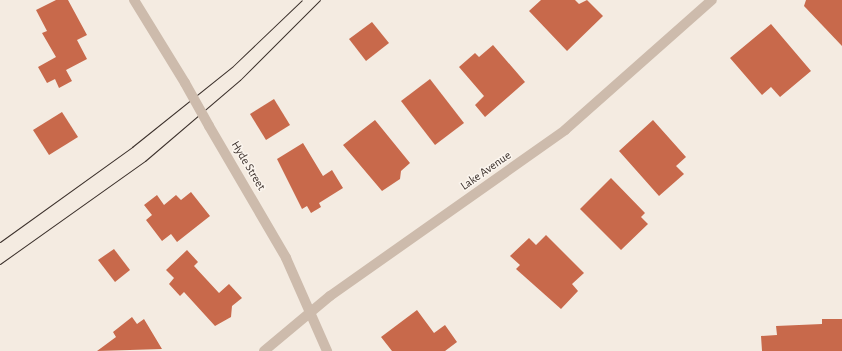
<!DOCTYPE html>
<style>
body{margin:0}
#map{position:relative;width:842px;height:351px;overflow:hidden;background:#f4ebe1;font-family:"Alegreya Sans",sans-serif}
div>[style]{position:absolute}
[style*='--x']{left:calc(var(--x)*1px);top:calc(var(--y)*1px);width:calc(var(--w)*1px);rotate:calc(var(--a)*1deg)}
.building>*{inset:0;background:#c8694b}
.street>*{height:10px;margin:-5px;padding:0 5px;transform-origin:5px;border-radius:5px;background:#cdbbac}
.tram>*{height:1px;margin:-0.5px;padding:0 0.5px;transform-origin:0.5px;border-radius:0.5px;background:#3b302b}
.street-bridge>*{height:10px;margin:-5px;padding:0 5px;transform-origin:5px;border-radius:5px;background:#cdbbac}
span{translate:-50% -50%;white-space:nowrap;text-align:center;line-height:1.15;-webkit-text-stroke:3px #fbf5ee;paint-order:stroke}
.street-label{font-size:12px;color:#3b302b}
</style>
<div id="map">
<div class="building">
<div style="clip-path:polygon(56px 0,68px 0,87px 35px,77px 40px,87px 59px,66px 70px,72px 81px,59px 88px,55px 79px,47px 83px,38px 67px,56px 57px,42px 33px,47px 31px,36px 10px)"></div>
<div style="clip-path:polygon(541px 0,575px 0,579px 4px,587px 0,603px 16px,567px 51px,529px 11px)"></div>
<div style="clip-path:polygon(806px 0,842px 0,842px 46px,804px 6px)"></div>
<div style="clip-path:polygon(372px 22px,389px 43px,366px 61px,349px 39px)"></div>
<div style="clip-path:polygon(771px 24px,811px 71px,780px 97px,771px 87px,762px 95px,730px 58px)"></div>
<div style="clip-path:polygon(493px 45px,525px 82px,485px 117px,475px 105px,484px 96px,459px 67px,475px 53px,479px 57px)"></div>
<div style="clip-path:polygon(430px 79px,464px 123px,435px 145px,401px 101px)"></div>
<div style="clip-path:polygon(274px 99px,290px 125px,266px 140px,250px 114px)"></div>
<div style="clip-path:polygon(62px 112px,78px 137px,49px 155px,33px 130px)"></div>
<div style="clip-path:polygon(375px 120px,410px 163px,401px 171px,400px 179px,382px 191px,343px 145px)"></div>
<div style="clip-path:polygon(653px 120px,686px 157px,676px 166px,684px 174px,659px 196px,619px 151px)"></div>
<div style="clip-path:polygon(303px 143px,323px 176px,332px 170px,343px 188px,319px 203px,321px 207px,311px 213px,307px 206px,302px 209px,277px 159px)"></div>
<div style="clip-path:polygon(611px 178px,645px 213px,641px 217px,648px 224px,621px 250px,580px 209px)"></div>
<div style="clip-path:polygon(191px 192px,210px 216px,177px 242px,171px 234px,162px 241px,146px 220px,152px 215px,144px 205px,157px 195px,164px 205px,176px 195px,181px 200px)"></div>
<div style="clip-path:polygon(546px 235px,584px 273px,572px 284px,578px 291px,561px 309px,516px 269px,520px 265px,510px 256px,529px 238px,536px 245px)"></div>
<div style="clip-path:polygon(114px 249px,130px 270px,115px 282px,98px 260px)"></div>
<div style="clip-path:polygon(187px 250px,198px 262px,194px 266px,219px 293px,229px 284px,242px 298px,232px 306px,231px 317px,215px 326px,184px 292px,180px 296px,169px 284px,174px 278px,166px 270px)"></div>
<div style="clip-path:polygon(417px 310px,434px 333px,445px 325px,457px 342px,445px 351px,392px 351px,381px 337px)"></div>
<div style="clip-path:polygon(132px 317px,137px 324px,144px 319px,162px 349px,97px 351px,116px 337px,113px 332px)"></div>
<div style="clip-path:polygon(822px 319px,842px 319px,842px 351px,762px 351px,761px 336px,777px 335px,776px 326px,822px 324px)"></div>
</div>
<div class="street">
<div style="--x:134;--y:0;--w:97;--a:58.4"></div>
<div style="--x:209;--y:126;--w:153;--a:59.7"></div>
<div style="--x:286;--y:258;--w:102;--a:66.2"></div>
<div style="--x:264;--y:351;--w:86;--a:-39.8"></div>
<div style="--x:330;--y:296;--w:288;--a:-35.2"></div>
<div style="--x:565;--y:130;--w:196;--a:-41.5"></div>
</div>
<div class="tram">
<div style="--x:0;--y:242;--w:163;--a:-35.7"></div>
<div style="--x:132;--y:147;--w:129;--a:-38.7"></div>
<div style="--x:233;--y:66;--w:95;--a:-43.7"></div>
<div style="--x:0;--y:264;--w:178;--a:-35.4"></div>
<div style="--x:145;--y:161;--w:125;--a:-40.5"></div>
<div style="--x:240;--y:80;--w:113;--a:-45"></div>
</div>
<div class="street-bridge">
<div style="--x:185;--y:83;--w:49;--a:60.8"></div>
</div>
<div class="street-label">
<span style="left:248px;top:166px;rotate:59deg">Hyde Street</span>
<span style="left:486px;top:171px;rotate:-35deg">Lake Avenue</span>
</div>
</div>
